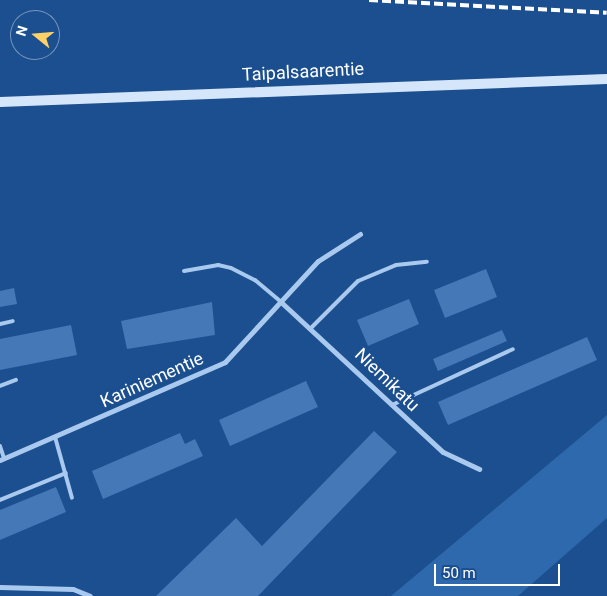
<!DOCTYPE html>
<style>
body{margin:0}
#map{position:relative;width:607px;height:596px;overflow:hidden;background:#1b4f8f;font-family:Roboto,sans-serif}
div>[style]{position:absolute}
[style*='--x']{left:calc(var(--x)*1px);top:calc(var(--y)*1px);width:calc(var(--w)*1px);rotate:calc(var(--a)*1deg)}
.green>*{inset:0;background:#2e69ad}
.building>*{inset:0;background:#4478b7}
.service>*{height:4px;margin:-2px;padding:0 2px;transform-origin:2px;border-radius:2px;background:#a9c9ee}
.minor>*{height:5px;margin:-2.5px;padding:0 2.5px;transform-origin:2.5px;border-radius:2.5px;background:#a9c9ee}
.secondary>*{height:10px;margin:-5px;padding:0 5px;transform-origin:5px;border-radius:5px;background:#d6e6fa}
.rail>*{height:4px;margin-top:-2px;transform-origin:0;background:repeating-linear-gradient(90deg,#fff 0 9px,transparent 0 13px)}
span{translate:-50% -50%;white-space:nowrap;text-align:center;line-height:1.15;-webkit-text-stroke:5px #1b4f8f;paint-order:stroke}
.street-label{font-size:18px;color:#fff}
.north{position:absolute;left:10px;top:10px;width:50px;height:50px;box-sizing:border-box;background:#1b4f8f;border:1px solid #7695bc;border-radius:50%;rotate:287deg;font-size:14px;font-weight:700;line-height:20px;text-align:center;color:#fff}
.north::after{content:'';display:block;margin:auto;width:18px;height:22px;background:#ffd166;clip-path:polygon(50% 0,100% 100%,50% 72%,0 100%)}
.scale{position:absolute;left:434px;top:564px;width:126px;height:22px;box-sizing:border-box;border:2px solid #fff;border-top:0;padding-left:6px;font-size:15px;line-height:18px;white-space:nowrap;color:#fff;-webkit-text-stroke:4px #1b4f8f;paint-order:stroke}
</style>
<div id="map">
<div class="green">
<div style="clip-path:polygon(607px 415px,607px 518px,518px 596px,391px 596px)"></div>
</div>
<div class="building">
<div style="clip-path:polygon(486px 269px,497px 297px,445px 318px,434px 290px)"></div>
<div style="clip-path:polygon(14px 288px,17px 304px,0 307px,0 291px)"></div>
<div style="clip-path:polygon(409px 299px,419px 324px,368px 346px,357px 320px)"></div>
<div style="clip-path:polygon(212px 302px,215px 335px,127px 349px,121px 321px)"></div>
<div style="clip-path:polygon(71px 325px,77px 355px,0 370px,0 339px)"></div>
<div style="clip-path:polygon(502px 330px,507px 341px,438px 371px,433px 359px)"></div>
<div style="clip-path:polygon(587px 337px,597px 360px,448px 425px,438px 402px)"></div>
<div style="clip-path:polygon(306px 381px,318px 407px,230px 446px,219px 420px)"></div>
<div style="clip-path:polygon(374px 431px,397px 452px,258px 596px,156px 596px,236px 518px,262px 546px)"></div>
<div style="clip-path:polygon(180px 433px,185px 444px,195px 439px,203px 456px,103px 499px,92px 471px)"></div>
<div style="clip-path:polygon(56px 487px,66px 512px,0 540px,0 510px)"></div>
</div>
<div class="service">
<div style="--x:184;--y:271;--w:35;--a:-10"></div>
<div style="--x:218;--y:265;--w:13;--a:13"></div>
<div style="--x:231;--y:268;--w:27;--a:27"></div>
<div style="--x:255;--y:280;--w:35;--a:40"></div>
<div style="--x:0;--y:324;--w:13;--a:-13"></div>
<div style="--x:312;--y:327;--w:65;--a:-45"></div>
<div style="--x:358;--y:281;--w:41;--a:-22.8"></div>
<div style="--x:396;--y:265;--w:31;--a:-6"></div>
<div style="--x:0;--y:386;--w:17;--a:-21"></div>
<div style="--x:392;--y:405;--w:133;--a:-24.8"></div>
<div style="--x:55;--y:437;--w:63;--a:74.4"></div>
<div style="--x:0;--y:446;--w:13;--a:72"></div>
<div style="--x:0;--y:500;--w:71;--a:-22.2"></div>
</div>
<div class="minor">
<div style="--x:282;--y:303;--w:219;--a:42.8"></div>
<div style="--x:443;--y:452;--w:40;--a:25"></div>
<div style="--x:0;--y:460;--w:245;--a:-23.5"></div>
<div style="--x:225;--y:362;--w:137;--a:-47.4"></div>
<div style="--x:318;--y:261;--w:50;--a:-32.7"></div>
<div style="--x:0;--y:587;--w:73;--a:1.6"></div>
<div style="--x:73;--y:589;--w:18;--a:22"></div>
</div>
<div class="secondary">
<div style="--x:0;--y:102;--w:607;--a:-2.17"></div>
</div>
<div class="rail">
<div style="--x:369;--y:0;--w:238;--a:3.1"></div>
</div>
<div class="street-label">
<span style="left:303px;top:72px;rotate:-3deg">Taipalsaarentie</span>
<span style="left:152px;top:380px;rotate:-24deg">Kariniementie</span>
<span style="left:387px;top:380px;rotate:44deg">Niemikatu</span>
</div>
<div class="north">N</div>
<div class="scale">50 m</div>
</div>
